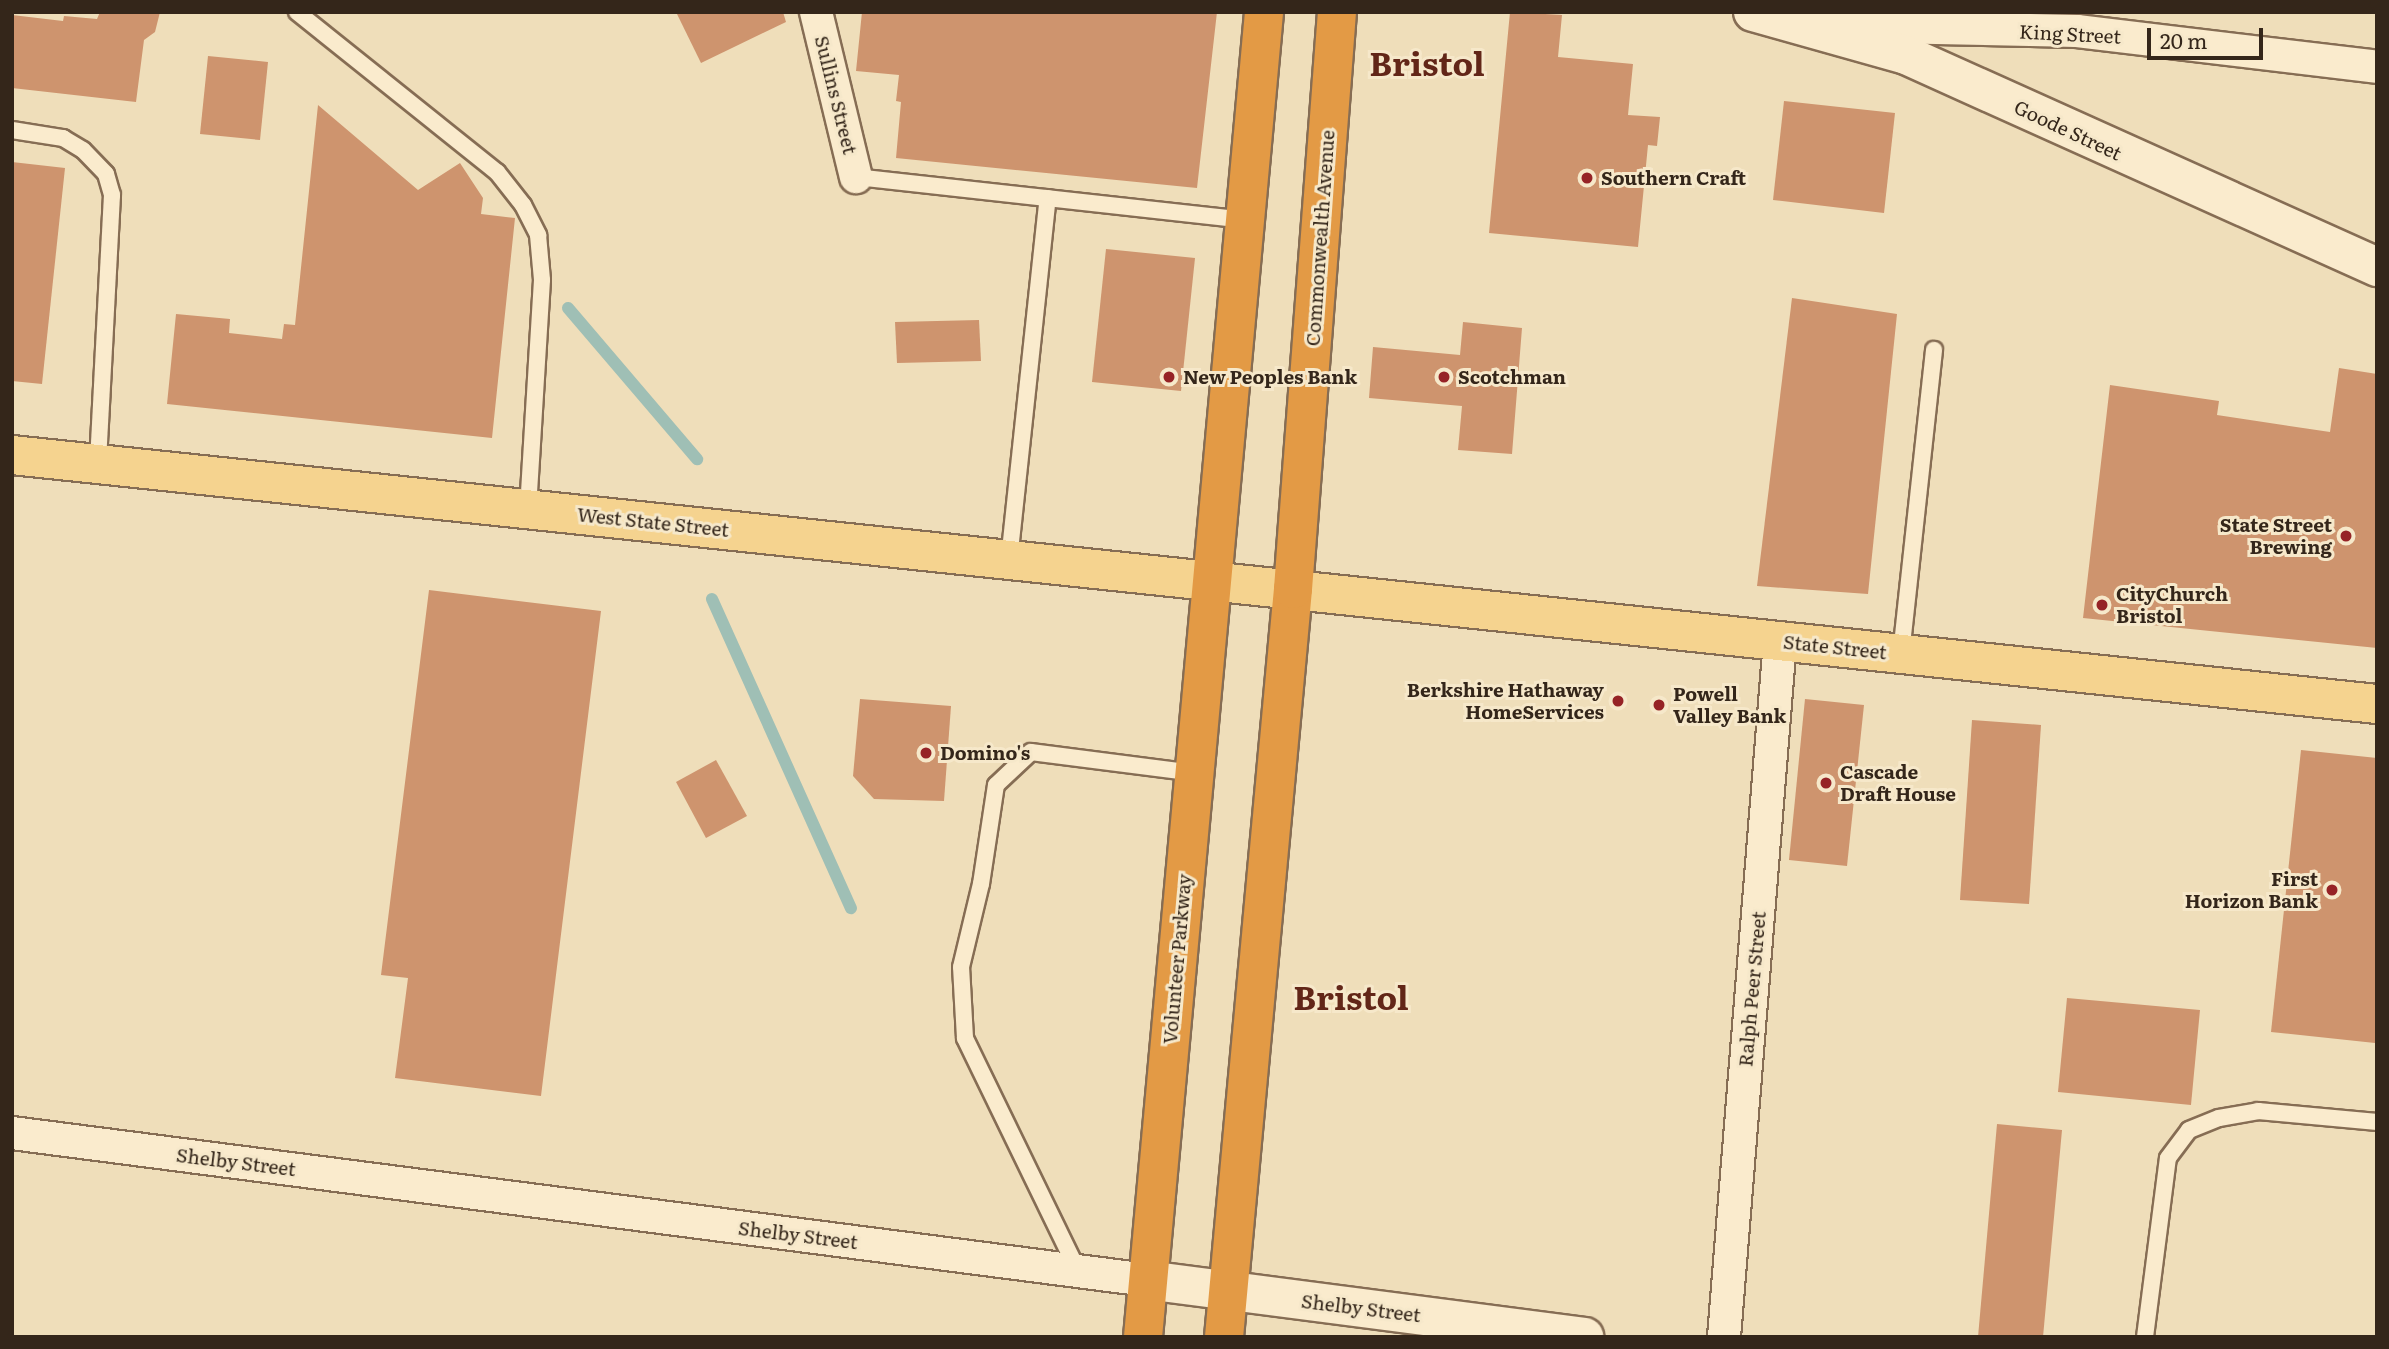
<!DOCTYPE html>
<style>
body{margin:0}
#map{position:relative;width:2389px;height:1349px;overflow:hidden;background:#efdeba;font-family:Literata,serif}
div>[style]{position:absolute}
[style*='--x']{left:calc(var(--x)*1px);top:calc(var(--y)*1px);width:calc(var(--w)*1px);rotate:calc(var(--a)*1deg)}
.stream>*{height:12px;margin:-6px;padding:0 6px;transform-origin:6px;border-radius:6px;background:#9fbfb5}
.building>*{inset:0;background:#ce946e}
.roads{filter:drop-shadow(2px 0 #866d54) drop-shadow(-2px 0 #866d54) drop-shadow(0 2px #866d54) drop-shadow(0 -2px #866d54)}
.lane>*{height:16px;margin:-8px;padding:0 8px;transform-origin:8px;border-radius:8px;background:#faebcd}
.street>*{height:32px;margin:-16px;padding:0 16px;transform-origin:16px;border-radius:16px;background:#faebcd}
.secondary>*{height:38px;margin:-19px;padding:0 19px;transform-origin:19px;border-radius:19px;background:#faebcd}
.primary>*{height:38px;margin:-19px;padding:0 19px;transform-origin:19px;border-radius:19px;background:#f5d38f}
.highway>*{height:38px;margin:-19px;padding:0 19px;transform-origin:19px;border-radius:19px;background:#e39a45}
.dots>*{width:19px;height:19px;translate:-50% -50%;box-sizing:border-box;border:4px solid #f6e8ca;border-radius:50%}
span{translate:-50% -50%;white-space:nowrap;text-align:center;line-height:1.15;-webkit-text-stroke:6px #f6e8ca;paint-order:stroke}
.street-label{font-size:19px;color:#34261a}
.poi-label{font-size:19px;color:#34261a;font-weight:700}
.left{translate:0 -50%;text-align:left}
.right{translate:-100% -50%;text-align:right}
.town-label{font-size:33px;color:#622618;font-weight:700}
.frame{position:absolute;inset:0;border:14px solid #34261a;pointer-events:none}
.scale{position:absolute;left:2147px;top:28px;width:116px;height:32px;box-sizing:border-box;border:4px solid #34261a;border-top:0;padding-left:9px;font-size:21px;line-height:24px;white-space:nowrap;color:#34261a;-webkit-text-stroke:5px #f6e8ca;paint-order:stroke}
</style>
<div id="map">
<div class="stream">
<div style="--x:568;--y:308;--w:199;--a:49.5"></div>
<div style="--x:712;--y:599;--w:339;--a:65.8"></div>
</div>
<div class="building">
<div style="clip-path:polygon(100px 12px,160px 12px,155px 32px,144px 40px,136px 102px,12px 88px,12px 15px,63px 21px,64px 16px,97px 19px)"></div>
<div style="clip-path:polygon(676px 12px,783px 12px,786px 22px,701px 63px)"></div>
<div style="clip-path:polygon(862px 12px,1217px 12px,1197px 188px,896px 158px,901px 102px,896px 101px,899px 75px,856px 71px)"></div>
<div style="clip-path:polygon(1510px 12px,1562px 15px,1558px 57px,1633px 64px,1628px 115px,1660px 117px,1657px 146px,1648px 145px,1638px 247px,1489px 233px)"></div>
<div style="clip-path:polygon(208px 56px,268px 62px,260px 140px,200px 134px)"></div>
<div style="clip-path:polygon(1784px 101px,1895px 113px,1884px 213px,1773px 200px)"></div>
<div style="clip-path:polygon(318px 105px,418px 190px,460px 163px,483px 198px,481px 214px,515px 218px,492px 438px,167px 404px,176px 314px,230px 319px,229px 333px,282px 339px,284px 324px,295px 325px)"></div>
<div style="clip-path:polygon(12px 162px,65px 168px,42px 384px,12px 381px)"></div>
<div style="clip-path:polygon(1106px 249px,1195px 258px,1181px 391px,1092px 382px)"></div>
<div style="clip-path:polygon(1792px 298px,1897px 314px,1868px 594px,1757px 586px)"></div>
<div style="clip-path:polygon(979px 320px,981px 361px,897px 363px,895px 322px)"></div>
<div style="clip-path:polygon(1463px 322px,1522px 328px,1512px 454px,1458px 450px,1462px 406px,1369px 398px,1373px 347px,1460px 355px)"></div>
<div style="clip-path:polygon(2339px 368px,2377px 374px,2377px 648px,2083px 618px,2110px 385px,2219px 401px,2217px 415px,2330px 432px)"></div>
<div style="clip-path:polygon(429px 590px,601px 611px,541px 1096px,395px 1078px,408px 978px,381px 975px)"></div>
<div style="clip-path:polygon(860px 699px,951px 706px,944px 801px,874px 799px,853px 776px)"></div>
<div style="clip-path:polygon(1805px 699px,1864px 705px,1847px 866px,1789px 860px)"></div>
<div style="clip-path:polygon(1972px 720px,2041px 725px,2029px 904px,1960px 900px)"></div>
<div style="clip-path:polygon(2301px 750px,2377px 758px,2375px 1043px,2271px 1032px)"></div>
<div style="clip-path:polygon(716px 760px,747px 816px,706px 838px,676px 782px)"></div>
<div style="clip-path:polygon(2067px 998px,2200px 1010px,2191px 1105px,2058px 1092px)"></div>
<div style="clip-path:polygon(1997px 1124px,2062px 1130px,2043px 1337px,1978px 1337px)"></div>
</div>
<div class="roads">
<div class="lane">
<div style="--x:297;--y:12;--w:256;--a:38.7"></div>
<div style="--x:497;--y:172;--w:42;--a:51.8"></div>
<div style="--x:523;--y:205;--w:34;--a:63"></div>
<div style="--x:538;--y:235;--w:45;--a:84.9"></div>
<div style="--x:542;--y:280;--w:229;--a:93.5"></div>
<div style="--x:12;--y:130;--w:52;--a:8.9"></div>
<div style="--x:63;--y:138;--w:23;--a:31"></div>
<div style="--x:83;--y:150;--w:33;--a:46"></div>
<div style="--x:106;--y:174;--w:22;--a:74"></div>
<div style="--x:112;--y:195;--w:269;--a:93"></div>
<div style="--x:856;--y:177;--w:391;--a:6.3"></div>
<div style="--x:1009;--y:560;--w:364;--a:-83.9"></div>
<div style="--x:1901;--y:654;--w:306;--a:-83.8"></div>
<div style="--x:1078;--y:1271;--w:259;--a:-115.9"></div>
<div style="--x:965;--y:1038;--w:71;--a:-93.2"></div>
<div style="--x:961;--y:967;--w:85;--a:-76.5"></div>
<div style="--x:981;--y:884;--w:100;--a:-81.4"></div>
<div style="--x:996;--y:785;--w:48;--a:-43.3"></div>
<div style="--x:1031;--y:752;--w:164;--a:7.3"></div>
<div style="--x:2145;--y:1337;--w:180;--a:-82.7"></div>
<div style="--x:2168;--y:1158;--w:35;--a:-53"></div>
<div style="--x:2189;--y:1130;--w:32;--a:-22"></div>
<div style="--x:2219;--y:1118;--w:40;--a:-10"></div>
<div style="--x:2258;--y:1111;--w:120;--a:5.3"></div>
</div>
<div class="street">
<div style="--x:816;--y:12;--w:170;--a:76.4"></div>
<div style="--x:1837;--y:26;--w:240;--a:1.2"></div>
<div style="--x:2077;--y:31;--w:302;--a:6.8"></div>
<div style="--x:12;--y:1133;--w:1144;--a:7.38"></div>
<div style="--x:1724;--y:1337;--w:698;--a:-85.4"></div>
</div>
<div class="secondary">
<div style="--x:1753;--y:12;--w:159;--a:15.7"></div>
<div style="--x:1906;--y:55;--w:517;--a:24.23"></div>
<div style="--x:1147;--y:1280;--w:441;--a:7.4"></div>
</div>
<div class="primary">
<div style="--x:12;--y:455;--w:2378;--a:6.01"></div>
</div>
<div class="highway">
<div style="--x:1143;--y:1337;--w:1331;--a:-84.78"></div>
<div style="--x:1224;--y:1337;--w:751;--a:-84.73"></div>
<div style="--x:1293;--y:589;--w:579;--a:-85.64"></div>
</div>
</div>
<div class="dots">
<div style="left:1587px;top:178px;background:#962326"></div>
<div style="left:1169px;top:377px;background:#962326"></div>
<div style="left:1444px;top:377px;background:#962326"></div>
<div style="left:2346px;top:536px;background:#962326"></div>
<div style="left:2102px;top:605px;background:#962326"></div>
<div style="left:1618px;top:701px;background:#962326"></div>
<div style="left:1659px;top:705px;background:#962326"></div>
<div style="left:926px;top:753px;background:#962326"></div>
<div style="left:1826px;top:783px;background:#962326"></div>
<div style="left:2332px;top:890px;background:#962326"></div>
</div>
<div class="street-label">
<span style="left:2070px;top:34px;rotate:3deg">King Street</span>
<span style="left:836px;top:95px;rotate:76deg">Sullins Street</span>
<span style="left:2068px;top:130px;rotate:25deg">Goode Street</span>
<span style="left:1320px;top:238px;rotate:-86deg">Commonwealth Avenue</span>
<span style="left:653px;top:522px;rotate:6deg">West State Street</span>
<span style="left:1835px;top:647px;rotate:6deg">State Street</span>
<span style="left:1177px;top:959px;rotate:-85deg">Volunteer Parkway</span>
<span style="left:1752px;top:989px;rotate:-85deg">Ralph Peer Street</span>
<span style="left:236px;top:1162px;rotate:7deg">Shelby Street</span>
<span style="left:798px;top:1235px;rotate:7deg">Shelby Street</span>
<span style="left:1361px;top:1308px;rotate:7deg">Shelby Street</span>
</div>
<div class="poi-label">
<span class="left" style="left:1601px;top:178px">Southern Craft</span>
<span class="left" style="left:1183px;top:377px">New Peoples Bank</span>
<span class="left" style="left:1458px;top:377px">Scotchman</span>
<span class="right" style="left:2332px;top:536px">State Street<br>Brewing</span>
<span class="left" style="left:2116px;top:605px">CityChurch<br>Bristol</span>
<span class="right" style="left:1604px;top:701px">Berkshire Hathaway<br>HomeServices</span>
<span class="left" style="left:1673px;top:705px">Powell<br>Valley Bank</span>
<span class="left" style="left:940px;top:753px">Domino's</span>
<span class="left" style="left:1840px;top:783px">Cascade<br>Draft House</span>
<span class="right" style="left:2318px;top:890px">First<br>Horizon Bank</span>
</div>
<div class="town-label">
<span style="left:1427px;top:62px">Bristol</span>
<span style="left:1351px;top:996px">Bristol</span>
</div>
<div class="frame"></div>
<div class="scale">20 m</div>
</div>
